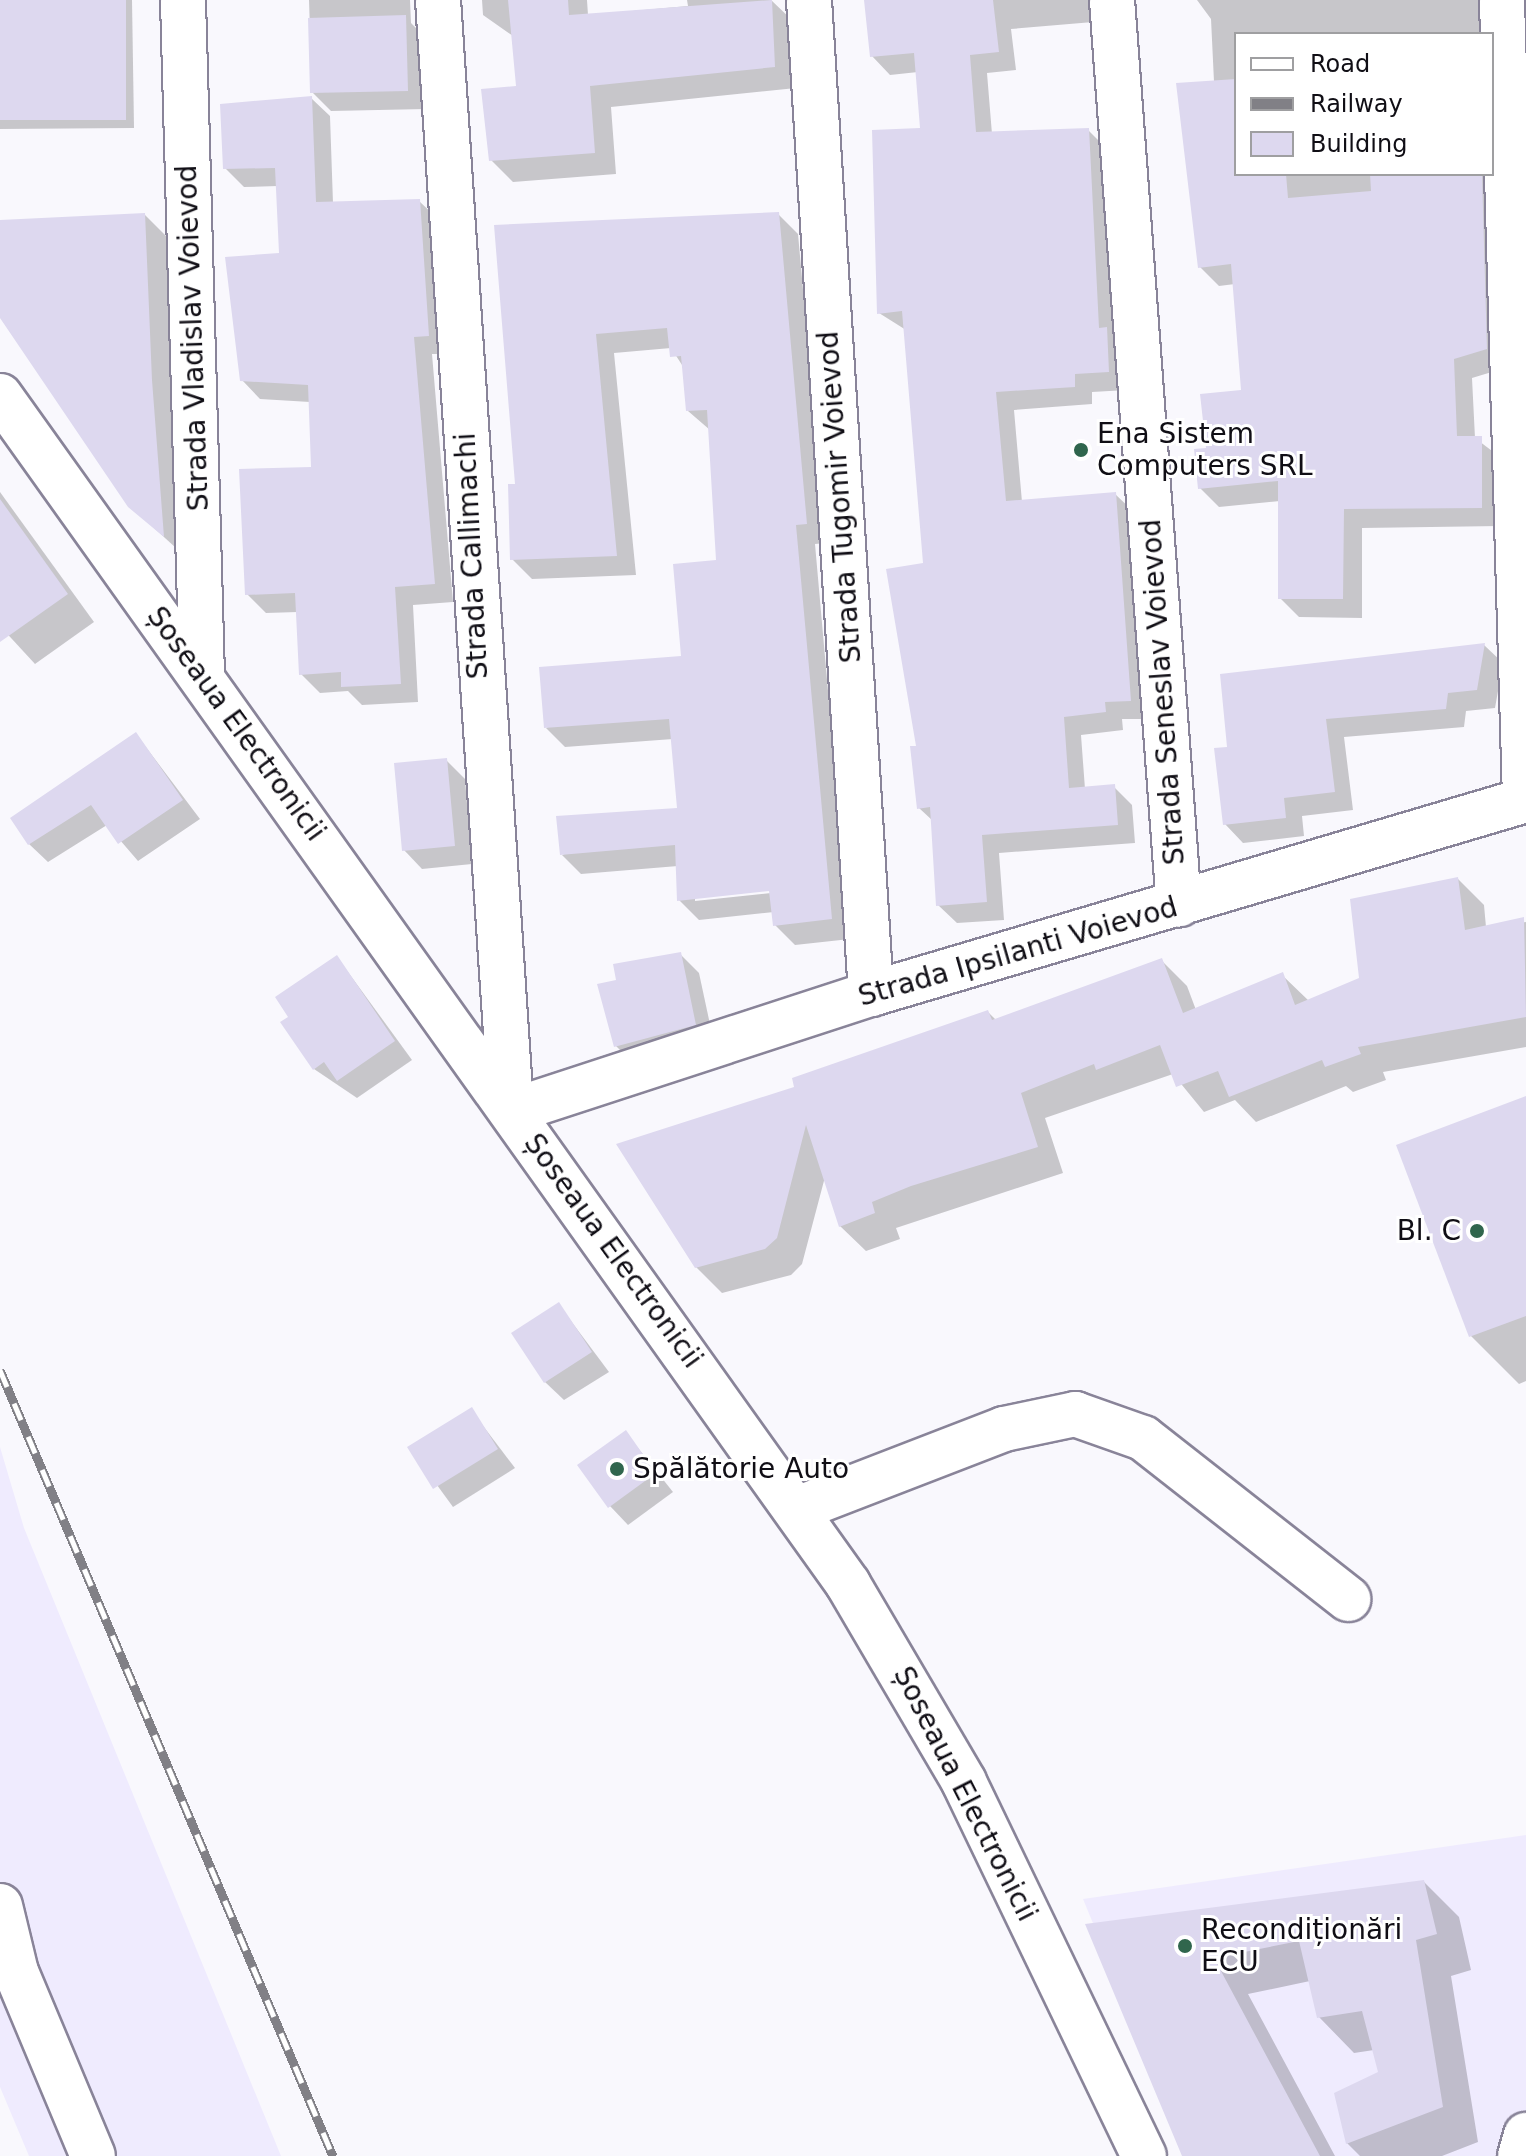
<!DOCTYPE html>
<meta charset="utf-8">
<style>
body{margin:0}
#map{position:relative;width:1526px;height:2156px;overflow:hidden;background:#f9f8fd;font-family:"DejaVu Sans",sans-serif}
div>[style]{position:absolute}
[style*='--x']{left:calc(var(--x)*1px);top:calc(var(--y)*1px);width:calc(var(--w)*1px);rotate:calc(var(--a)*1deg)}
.built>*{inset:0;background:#efebfe}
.shadow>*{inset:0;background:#0003}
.building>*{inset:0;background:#ddd8ef}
.roads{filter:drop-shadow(2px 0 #898499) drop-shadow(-2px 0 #898499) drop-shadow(0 2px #898499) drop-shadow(0 -2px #898499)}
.minor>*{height:44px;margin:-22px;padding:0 22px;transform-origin:22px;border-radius:22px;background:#fff}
.rail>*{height:9px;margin-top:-4.5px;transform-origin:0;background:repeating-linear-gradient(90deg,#fff 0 18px,#818086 0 36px);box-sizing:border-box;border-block:2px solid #818086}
.dots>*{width:22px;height:22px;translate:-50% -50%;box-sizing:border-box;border:4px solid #fff;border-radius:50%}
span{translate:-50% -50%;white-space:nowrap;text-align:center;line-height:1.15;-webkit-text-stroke:6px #fff;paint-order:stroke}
.street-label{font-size:28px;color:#100e15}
.poi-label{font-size:28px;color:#100e15}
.left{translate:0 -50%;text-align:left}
.right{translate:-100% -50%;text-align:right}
.legend{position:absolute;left:1234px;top:32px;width:260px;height:144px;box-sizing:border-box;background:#fff;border:2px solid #9f9fa1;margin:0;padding:10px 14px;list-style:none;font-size:24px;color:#100e15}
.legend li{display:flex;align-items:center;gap:16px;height:40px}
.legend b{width:40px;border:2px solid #9f9fa1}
</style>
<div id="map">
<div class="built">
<div style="clip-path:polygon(0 1447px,24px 1528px,281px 2156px,29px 2156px,0 2087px)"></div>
<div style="clip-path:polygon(1526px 1835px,1526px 2156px,1189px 2156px,1083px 1899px)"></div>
</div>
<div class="shadow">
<div style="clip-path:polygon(0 0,132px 0,134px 128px,0 129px)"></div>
<div style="clip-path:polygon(309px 0,410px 0,411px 23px,424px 36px,426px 109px,331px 111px,312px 92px)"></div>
<div style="clip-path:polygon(482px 0,587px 0,588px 15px,688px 6px,687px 0,771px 0,793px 21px,796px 88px,611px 107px,616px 174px,513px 182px,491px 160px,518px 88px,513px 36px,483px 15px)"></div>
<div style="clip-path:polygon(868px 0,1103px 0,1105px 21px,1011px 29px,1016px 70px,987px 73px,992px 134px,1088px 130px,1106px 148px,1127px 390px,1092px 392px,1092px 404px,1014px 410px,1022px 502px,1115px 494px,1134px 512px,1148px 719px,1122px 719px,1123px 730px,1081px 735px,1085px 789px,1114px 787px,1132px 805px,1135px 843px,999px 853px,1004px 920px,957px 923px,938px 905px,933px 821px,919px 808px,925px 565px,906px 330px,879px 313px,923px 130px,918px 72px,890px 75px,872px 56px)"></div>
<div style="clip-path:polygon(1197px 0,1506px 0,1492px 34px,1236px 34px,1236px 174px,1492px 174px,1505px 368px,1472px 378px,1475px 438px,1500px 457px,1500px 526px,1362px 528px,1362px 618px,1299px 617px,1280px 598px,1280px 501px,1219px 507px,1200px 488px,1208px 449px,1243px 392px,1235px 284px,1219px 286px,1200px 267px,1214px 82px,1211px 19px)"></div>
<div style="clip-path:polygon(311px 98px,330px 116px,333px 203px,419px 201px,438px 219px,447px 354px,432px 354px,453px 602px,413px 605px,418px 702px,362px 705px,348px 691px,320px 693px,301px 674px,298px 612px,266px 613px,247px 594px,314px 469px,310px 402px,260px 399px,242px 380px,281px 255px,278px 186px,244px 187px,225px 168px)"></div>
<div style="clip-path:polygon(evenodd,778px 214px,798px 234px,826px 543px,815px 544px,850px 939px,795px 945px,775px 925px,774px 912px,699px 920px,679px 900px,678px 866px,581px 874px,562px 855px,679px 810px,673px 739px,565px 747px,546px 728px,683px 658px,718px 562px,710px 430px,688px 411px,684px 368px,671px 348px,614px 353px,636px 575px,532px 579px,512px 559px,517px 485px,496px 227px,778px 214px,779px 888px,780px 892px,695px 901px,695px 897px,779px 888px)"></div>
<div style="clip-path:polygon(145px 215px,170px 240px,188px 559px,130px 506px,0 317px,0 222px)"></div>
<div style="clip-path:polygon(0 492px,94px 622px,35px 664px,0 626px)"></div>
<div style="clip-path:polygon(1484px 645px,1503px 663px,1495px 708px,1466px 711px,1464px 727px,1344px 737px,1353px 810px,1302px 816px,1304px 836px,1243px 843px,1225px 824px,1229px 748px)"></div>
<div style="clip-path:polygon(136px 734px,200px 819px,138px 861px,107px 825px,48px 862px,29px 844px)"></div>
<div style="clip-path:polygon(446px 760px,465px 779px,472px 864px,422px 869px,404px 850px)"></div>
<div style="clip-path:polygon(1458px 879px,1484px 905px,1486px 927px,1526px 922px,1526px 1047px,1383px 1072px,1386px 1080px,1353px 1092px,1346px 1086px,1256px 1122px,1235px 1100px,1204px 1112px,1173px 1074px,1045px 1118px,1063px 1173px,896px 1228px,900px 1239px,866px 1251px,840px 1226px,825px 1177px,802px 1264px,791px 1275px,722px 1293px,696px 1267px,797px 1089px,988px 1012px,996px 1020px,1161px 960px,1187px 986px,1196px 1010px,1282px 975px,1309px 1001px,1362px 979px,1352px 901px)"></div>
<div style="clip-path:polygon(680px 954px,699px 973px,714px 1043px,635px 1065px,616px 1046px,618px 981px)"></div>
<div style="clip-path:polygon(337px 957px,412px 1060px,357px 1098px,314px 1069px,291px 1018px)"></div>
<div style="clip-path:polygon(1526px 1098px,1526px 1381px,1519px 1384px,1471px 1336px,1398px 1147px)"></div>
<div style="clip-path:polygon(559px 1305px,609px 1372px,564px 1400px,545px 1382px)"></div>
<div style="clip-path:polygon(471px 1410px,515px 1468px,453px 1507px,410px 1448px)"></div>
<div style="clip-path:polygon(626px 1433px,673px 1492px,628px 1525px,610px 1506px)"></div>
<div style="clip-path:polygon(1424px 1882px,1459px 1917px,1471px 1970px,1451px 1976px,1478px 2142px,1442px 2156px,1360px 2156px,1347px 2143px,1380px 2073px,1374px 2050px,1354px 2053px,1319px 2017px,1310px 1981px,1248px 1994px,1335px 2156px,1184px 2156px,1087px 1926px)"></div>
</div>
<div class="building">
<div style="clip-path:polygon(0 0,126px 0,126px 120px,0 120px)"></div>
<div style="clip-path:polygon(508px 0,568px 0,569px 15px,772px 0,775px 67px,590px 86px,595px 153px,489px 161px,481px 89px,516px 86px)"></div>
<div style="clip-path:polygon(864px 0,993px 0,999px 52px,970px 55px,976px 132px,1089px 128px,1099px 328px,1107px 327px,1109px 372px,1075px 374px,1075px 387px,996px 392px,1006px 501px,1116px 492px,1131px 701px,1105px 702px,1106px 712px,1064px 717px,1069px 788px,1115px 784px,1118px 825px,982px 835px,987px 902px,936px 906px,930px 807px,917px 809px,910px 746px,916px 746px,886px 569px,923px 563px,902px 311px,877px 314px,872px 130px,920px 128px,914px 53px,870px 57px)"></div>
<div style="clip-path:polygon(406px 15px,408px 91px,310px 93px,308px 18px)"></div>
<div style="clip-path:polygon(1236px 79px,1236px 174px,1286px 174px,1288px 198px,1371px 191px,1370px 174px,1482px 174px,1487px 349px,1454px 359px,1457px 436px,1482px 436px,1482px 508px,1344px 509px,1343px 599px,1278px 599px,1278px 481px,1198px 489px,1194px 449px,1206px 448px,1200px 394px,1241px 390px,1231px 264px,1198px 268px,1176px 83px)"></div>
<div style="clip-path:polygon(312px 96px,316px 202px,420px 199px,429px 336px,414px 337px,435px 584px,395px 587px,401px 684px,341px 687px,341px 672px,299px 675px,295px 593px,245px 595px,239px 469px,311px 467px,308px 385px,240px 381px,225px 257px,279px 253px,275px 168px,223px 169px,220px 104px)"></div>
<div style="clip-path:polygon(779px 212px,807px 524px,796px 525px,832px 919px,773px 926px,769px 891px,677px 901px,675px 845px,560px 855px,556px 816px,677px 808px,669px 719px,544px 728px,539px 667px,681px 656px,673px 564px,716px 560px,707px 410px,686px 411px,681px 356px,670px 357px,667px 328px,596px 334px,617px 556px,510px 560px,508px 484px,515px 484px,494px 225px)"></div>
<div style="clip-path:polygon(145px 213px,152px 380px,164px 537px,128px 507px,0 318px,0 220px)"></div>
<div style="clip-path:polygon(0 499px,68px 594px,0 642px)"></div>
<div style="clip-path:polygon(1485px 643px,1477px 690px,1448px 693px,1446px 709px,1326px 719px,1335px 792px,1284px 798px,1286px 818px,1223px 825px,1214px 748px,1227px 747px,1220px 674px)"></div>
<div style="clip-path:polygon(136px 732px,183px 800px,118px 844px,91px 805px,28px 845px,10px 818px)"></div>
<div style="clip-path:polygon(447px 758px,455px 846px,402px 851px,394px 763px)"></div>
<div style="clip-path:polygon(1458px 877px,1465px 930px,1524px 917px,1526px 1017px,1358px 1047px,1361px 1054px,1325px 1067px,1322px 1060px,1229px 1097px,1218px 1071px,1176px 1087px,1160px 1045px,1096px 1070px,1094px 1064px,1021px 1093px,1038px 1147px,911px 1186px,872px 1202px,875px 1213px,839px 1227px,806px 1125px,777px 1238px,765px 1249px,695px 1268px,616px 1144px,794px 1087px,792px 1078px,988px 1010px,992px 1020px,1162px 958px,1183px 1013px,1283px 972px,1295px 1005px,1359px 978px,1350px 899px)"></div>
<div style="clip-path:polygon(681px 952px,696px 1025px,614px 1047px,597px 984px,616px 980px,613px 964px)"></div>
<div style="clip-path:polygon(337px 955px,395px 1041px,337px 1081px,324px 1062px,313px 1070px,280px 1022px,288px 1017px,275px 997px)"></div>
<div style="clip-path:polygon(1526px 1096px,1526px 1316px,1469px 1337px,1396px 1145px)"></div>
<div style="clip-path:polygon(559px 1302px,592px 1352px,544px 1383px,511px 1333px)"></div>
<div style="clip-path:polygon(472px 1407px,498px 1449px,433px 1489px,407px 1447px)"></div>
<div style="clip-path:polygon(626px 1430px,656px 1473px,608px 1508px,577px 1465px)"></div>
<div style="clip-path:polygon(1424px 1880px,1437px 1934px,1416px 1940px,1443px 2107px,1346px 2144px,1334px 2093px,1378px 2072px,1362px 2011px,1317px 2018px,1299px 1941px,1214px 1958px,1320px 2156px,1182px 2156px,1085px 1924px)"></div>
</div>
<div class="roads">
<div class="minor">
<div style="--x:183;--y:0;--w:675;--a:88.39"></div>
<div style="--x:438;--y:0;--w:1111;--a:86.23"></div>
<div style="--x:809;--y:0;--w:996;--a:86.43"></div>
<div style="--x:1112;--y:0;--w:907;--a:85.77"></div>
<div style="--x:1502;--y:0;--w:800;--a:88.35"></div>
<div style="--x:0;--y:396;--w:1460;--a:54.48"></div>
<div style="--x:848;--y:1584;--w:229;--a:59.6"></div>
<div style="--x:964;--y:1782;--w:415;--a:64.3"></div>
<div style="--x:512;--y:1111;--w:378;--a:-18.1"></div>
<div style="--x:871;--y:994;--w:683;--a:-16.5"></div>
<div style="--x:797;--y:1509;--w:222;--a:-21.1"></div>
<div style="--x:1004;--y:1429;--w:73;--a:-11.9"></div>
<div style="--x:1075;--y:1414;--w:72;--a:19.4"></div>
<div style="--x:1143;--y:1438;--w:261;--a:38.1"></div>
<div style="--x:0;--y:1906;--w:68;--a:76.4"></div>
<div style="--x:16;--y:1972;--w:199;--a:67.3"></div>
<div style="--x:1520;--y:2156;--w:22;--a:-74"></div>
</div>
</div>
<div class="rail">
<div style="--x:0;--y:1370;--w:854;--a:67.04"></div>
</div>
<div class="dots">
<div style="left:1081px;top:450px;background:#30664d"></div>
<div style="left:1477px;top:1231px;background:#30664d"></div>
<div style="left:617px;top:1469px;background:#30664d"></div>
<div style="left:1185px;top:1946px;background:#30664d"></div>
</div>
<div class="street-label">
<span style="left:193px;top:338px;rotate:-92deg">Strada Vladislav Voievod</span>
<span style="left:840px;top:497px;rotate:-94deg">Strada Tugomir Voievod</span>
<span style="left:472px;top:556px;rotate:-93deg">Strada Callimachi</span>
<span style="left:1163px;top:692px;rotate:-94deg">Strada Seneslav Voievod</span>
<span style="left:236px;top:724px;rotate:54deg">Șoseaua Electronicii</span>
<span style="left:1018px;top:952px;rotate:-16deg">Strada Ipsilanti Voievod</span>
<span style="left:613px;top:1251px;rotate:54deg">Șoseaua Electronicii</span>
<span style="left:965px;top:1794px;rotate:63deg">Șoseaua Electronicii</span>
</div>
<div class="poi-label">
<span class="left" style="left:1097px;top:450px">Ena Sistem<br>Computers SRL</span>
<span class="right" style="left:1461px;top:1231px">Bl. C</span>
<span class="left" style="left:633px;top:1469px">Spălătorie Auto</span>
<span class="left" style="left:1201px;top:1946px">Recondiționări<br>ECU</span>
</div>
<ul class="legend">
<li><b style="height:10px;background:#fff"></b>Road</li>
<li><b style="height:10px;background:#818086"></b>Railway</li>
<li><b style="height:22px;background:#ddd8ef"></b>Building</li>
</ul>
</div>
